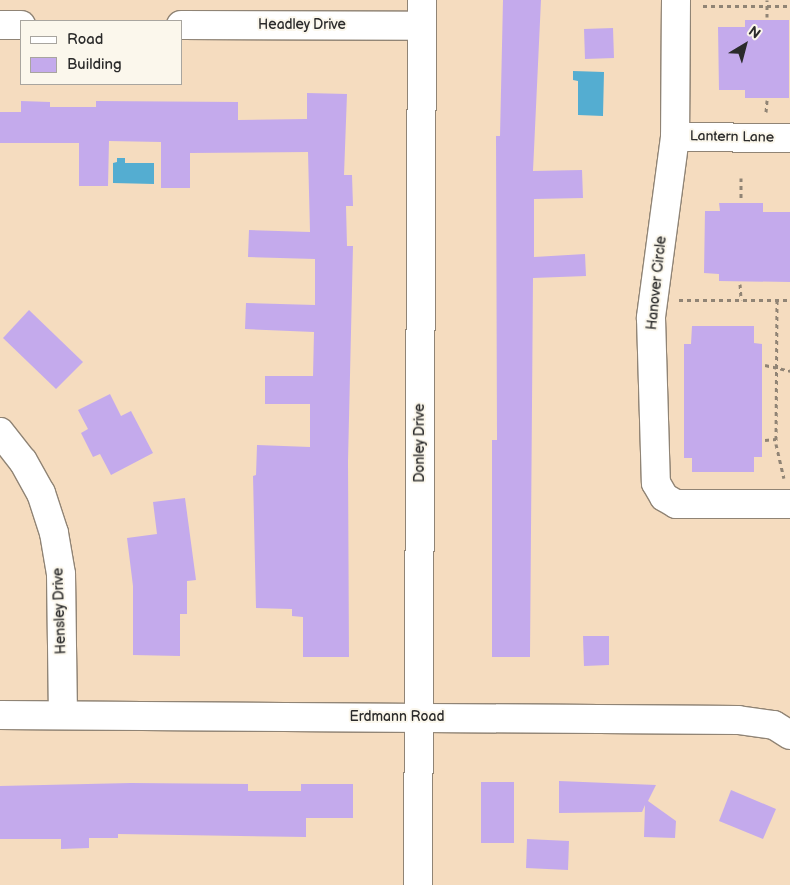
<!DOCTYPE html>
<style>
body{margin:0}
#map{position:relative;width:790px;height:885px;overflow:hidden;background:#f5dcbf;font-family:"Balsamiq Sans",sans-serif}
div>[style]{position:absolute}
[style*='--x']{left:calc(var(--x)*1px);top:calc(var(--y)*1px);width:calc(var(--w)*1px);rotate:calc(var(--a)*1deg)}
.water>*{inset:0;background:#54add1}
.building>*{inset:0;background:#c4aaec}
.path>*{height:3px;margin-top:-1.5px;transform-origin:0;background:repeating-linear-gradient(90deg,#908475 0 4px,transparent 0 8px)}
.roads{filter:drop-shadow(1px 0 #908475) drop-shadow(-1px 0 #908475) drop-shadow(0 1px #908475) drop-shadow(0 -1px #908475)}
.minor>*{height:28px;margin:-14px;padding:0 14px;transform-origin:14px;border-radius:14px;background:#fff}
span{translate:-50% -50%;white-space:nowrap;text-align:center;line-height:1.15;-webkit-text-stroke:4px #fbf7ec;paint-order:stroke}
.street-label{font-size:14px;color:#2b2b2b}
.legend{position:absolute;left:20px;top:20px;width:162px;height:65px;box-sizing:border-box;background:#fbf7ec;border:1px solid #a8a59f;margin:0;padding:6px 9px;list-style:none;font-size:15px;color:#2b2b2b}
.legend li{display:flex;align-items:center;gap:10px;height:25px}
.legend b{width:25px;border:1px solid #a8a59f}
.north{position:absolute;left:720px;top:20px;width:50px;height:50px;-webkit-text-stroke:4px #fbf7ec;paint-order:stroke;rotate:37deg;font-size:14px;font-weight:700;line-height:20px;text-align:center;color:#2b2b2b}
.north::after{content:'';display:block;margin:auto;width:18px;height:22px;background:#2b2b2b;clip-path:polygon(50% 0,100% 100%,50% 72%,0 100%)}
</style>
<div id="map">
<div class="water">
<div style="clip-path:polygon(573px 71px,604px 72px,603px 116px,578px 115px,578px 81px,573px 80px)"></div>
<div style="clip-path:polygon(117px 158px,125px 158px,125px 163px,154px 163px,154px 184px,113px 183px,113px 163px,117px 162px)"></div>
</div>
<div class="building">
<div style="clip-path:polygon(503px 0,541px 0,533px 171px,582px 170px,583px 198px,534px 199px,534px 257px,585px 254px,586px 276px,533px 278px,530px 657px,492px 657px,492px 440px,497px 440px,496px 136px,500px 136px)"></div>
<div style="clip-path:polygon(745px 20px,789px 20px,789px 98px,745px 98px,745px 90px,719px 90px,718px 27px,745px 27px)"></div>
<div style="clip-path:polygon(613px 28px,614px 58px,585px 59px,584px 29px)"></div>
<div style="clip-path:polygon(307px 93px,347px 94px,344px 175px,352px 175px,353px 206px,346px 206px,347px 246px,353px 246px,348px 461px,349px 657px,303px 657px,303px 617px,292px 616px,292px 609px,256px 608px,253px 476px,256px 475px,257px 445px,310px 447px,310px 404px,265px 404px,265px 376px,313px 376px,314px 332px,245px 329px,246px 303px,315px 305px,315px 259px,248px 257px,249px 230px,310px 232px,308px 152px,190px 153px,190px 188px,161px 188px,161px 142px,109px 141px,108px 186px,79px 186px,79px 143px,0 143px,0 112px,21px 112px,21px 101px,50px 102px,50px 107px,96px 107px,96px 101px,238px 102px,238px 120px,307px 119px)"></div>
<div style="clip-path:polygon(719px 203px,763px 203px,763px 212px,790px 212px,790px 282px,719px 281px,719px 274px,704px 273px,705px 211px,720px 211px)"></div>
<div style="clip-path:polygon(29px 310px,83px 362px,56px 389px,3px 338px)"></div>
<div style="clip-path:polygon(692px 326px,754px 326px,754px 343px,762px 344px,762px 457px,754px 457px,754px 472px,692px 472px,692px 458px,684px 458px,684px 344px,691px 344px)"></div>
<div style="clip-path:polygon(110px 394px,121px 416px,131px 411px,153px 453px,111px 475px,100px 454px,93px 457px,81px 433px,88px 429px,78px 410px)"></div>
<div style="clip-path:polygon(185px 498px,196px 580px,187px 581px,187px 614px,180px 614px,180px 656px,133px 655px,133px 586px,127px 538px,157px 534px,153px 502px)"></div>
<div style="clip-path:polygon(583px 636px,609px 636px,609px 665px,584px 666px)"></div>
<div style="clip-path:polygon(559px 781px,656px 785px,648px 801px,676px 821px,675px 838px,644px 837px,645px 805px,642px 812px,559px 813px)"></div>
<div style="clip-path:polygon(481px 782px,514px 782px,514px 843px,481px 843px)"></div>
<div style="clip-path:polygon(131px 783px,248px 784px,248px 791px,301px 791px,301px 784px,353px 784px,353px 818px,306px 818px,306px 837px,118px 834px,118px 838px,89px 838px,89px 848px,61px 849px,61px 839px,0 839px,0 786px)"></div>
<div style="clip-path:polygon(731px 790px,776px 809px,763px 839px,719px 821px)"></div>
<div style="clip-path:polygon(527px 839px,569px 841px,568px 870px,526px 868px)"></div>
</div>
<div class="path">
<div style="--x:703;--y:6;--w:87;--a:0"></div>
<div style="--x:767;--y:17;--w:17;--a:-90"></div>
<div style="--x:766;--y:112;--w:12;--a:-85"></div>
<div style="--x:741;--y:178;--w:23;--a:90"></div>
<div style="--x:740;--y:284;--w:16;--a:86"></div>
<div style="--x:679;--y:300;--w:111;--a:0"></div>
<div style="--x:777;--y:300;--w:144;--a:90.4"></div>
<div style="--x:776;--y:444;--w:35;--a:77"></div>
<div style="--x:765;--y:365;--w:26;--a:13"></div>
<div style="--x:765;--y:440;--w:11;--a:-5"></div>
</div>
<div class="roads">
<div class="minor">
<div style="--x:676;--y:0;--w:137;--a:90.4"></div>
<div style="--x:675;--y:137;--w:183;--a:97.6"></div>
<div style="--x:651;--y:318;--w:165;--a:88.3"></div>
<div style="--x:656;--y:483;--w:16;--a:60"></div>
<div style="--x:664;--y:497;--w:14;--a:30"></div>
<div style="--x:676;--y:504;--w:114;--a:0"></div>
<div style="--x:0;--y:25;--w:21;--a:0"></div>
<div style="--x:181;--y:25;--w:241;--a:0.2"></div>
<div style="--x:675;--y:137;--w:115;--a:0.5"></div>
<div style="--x:0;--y:432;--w:37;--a:52"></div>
<div style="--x:23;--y:461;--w:37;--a:61"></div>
<div style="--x:41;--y:493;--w:42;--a:72"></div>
<div style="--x:54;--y:533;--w:42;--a:80.3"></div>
<div style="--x:61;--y:574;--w:141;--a:89.2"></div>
<div style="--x:0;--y:715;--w:738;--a:0.39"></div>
<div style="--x:738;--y:720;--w:36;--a:8"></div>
<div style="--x:774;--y:725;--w:19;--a:32"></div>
<div style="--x:418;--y:885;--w:885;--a:-89.74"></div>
</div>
</div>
<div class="street-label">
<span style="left:302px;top:25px">Headley Drive</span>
<span style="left:732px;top:137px;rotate:1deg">Lantern Lane</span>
<span style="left:657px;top:283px;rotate:-84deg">Hanover Circle</span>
<span style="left:420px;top:443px;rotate:-90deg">Donley Drive</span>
<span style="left:60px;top:611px;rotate:-92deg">Hensley Drive</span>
<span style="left:397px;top:717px">Erdmann Road</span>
</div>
<ul class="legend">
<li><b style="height:6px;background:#fff"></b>Road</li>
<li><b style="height:14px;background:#c4aaec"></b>Building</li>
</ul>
<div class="north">N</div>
</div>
